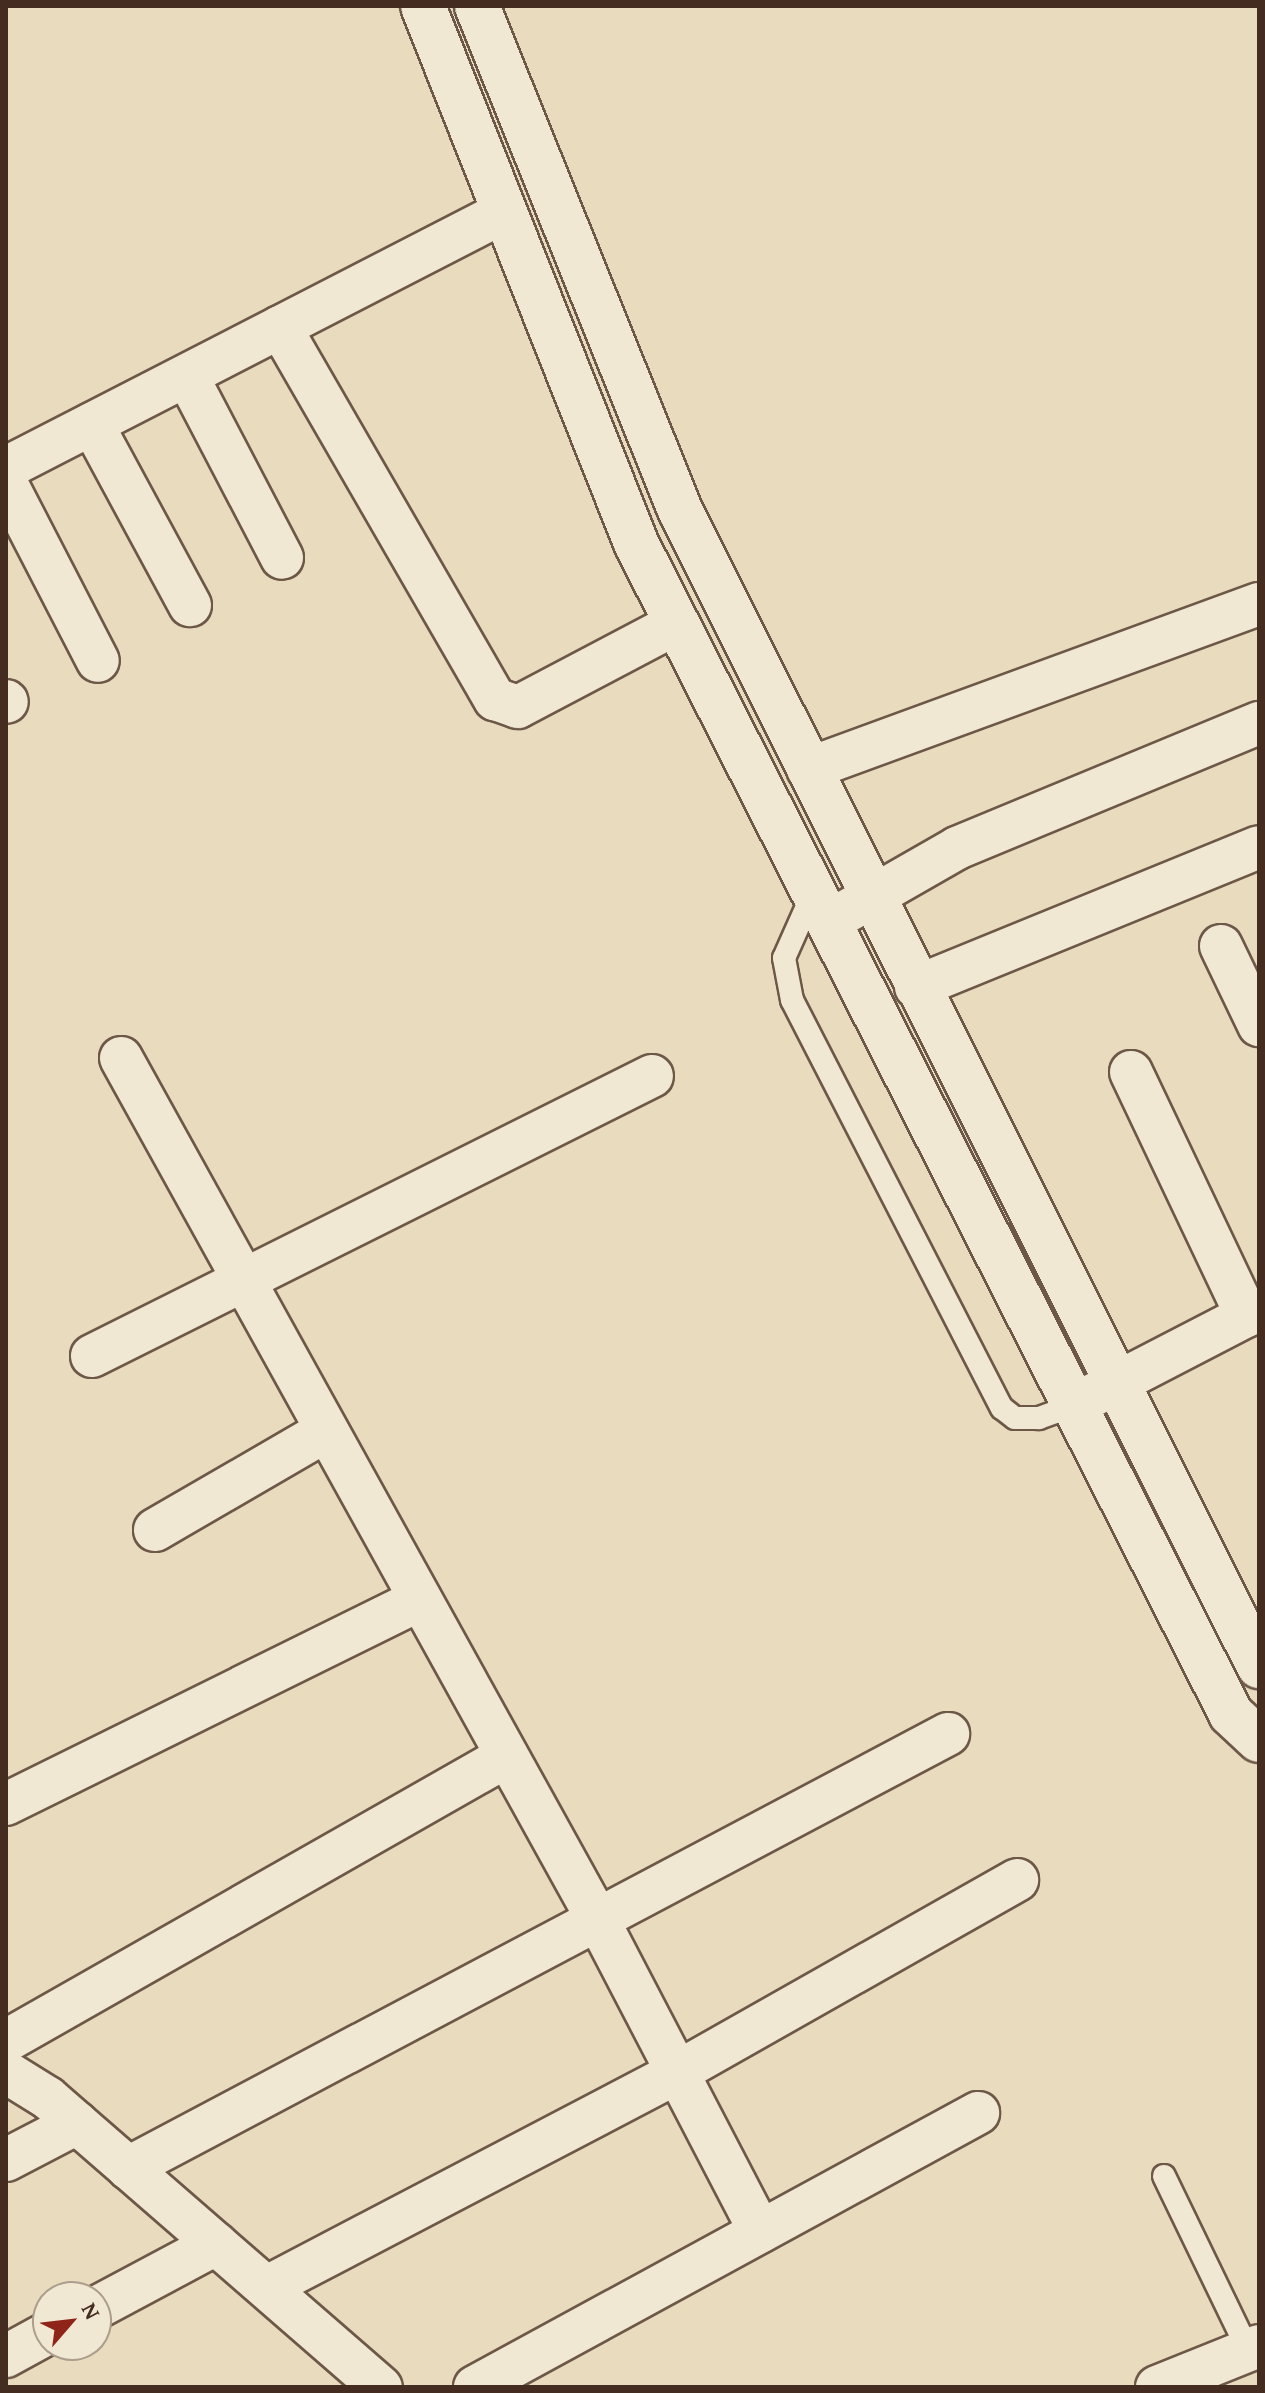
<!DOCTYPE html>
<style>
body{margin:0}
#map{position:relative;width:1265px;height:2393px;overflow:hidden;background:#e9dbbd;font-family:"Gentium Book Plus",serif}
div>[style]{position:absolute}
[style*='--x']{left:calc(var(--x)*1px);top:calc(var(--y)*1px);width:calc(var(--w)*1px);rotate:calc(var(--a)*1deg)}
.roads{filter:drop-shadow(2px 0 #6d5848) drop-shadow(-2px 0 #6d5848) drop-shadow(0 2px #6d5848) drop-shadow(0 -2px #6d5848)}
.lane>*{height:22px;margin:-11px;padding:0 11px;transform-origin:11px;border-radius:11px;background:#f1e8d4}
.street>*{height:42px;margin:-21px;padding:0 21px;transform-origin:21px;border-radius:21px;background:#f1e8d4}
.secondary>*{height:44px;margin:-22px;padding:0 22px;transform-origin:22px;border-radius:22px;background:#f1e8d4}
span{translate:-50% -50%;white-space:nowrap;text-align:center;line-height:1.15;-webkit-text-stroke:6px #f1e8d4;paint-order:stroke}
.frame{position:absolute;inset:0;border:8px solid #442c21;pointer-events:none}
.north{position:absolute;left:32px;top:2281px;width:80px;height:80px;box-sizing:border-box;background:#f1e8d4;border:2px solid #ac9d8c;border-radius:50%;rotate:62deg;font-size:22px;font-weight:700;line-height:32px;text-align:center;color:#442c21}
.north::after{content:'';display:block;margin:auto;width:28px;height:36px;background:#8f2418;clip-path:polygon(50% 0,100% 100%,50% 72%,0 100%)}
</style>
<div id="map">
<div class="roads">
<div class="lane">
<div style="--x:813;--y:893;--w:71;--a:114"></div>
<div style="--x:784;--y:958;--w:43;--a:79.2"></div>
<div style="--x:792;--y:1000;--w:459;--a:62.8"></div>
<div style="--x:1002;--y:1408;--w:16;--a:38"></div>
<div style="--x:1015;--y:1418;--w:24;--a:0"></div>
<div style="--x:1039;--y:1418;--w:37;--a:-20"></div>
<div style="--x:1164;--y:2176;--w:193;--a:64.2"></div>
</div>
<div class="street">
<div style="--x:280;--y:327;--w:430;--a:60"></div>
<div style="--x:495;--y:699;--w:24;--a:19"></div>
<div style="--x:518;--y:707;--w:180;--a:-27.8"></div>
<div style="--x:187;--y:376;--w:205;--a:62.4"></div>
<div style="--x:92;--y:424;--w:206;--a:61.6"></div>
<div style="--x:6;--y:468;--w:560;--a:-27.21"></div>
<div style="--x:6;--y:483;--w:200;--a:62.7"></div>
<div style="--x:6;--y:701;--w:1;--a:45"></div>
<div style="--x:808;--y:769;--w:480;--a:-20.1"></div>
<div style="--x:828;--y:922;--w:149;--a:-29.8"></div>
<div style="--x:957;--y:848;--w:327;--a:-22.5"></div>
<div style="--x:1221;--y:946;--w:88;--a:64.3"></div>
<div style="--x:916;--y:987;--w:370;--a:-22.2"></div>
<div style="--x:121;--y:1058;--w:985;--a:61.04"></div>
<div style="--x:598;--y:1920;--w:351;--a:62.5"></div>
<div style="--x:1131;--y:1072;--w:270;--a:64.6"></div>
<div style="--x:92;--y:1356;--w:626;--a:-26.57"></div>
<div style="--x:1074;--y:1405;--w:208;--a:-27.4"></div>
<div style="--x:155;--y:1530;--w:198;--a:-30.1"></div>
<div style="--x:6;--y:1804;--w:462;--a:-26.3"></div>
<div style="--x:6;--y:2041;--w:576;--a:-29.63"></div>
<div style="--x:6;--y:2072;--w:49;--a:31.8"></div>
<div style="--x:48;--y:2098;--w:441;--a:41"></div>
<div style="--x:6;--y:2160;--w:80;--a:-27.5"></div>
<div style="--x:128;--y:2168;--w:928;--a:-27.89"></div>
<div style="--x:267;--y:2287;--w:462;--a:-27.6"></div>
<div style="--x:676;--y:2073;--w:392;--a:-29.5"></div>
<div style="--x:96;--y:2308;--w:136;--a:-28.1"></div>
<div style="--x:6;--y:2356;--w:48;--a:-28.7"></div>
<div style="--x:475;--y:2387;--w:573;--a:-28.58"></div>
<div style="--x:1157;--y:2387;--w:110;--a:-21.9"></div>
</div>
<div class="secondary">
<div style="--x:423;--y:6;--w:578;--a:68.36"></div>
<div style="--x:636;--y:543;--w:1313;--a:63.06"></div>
<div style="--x:1231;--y:1714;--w:38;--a:43"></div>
<div style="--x:477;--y:6;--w:543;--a:68.06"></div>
<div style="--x:680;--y:510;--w:1293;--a:63.4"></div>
</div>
</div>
<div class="frame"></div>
<div class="north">N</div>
</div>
